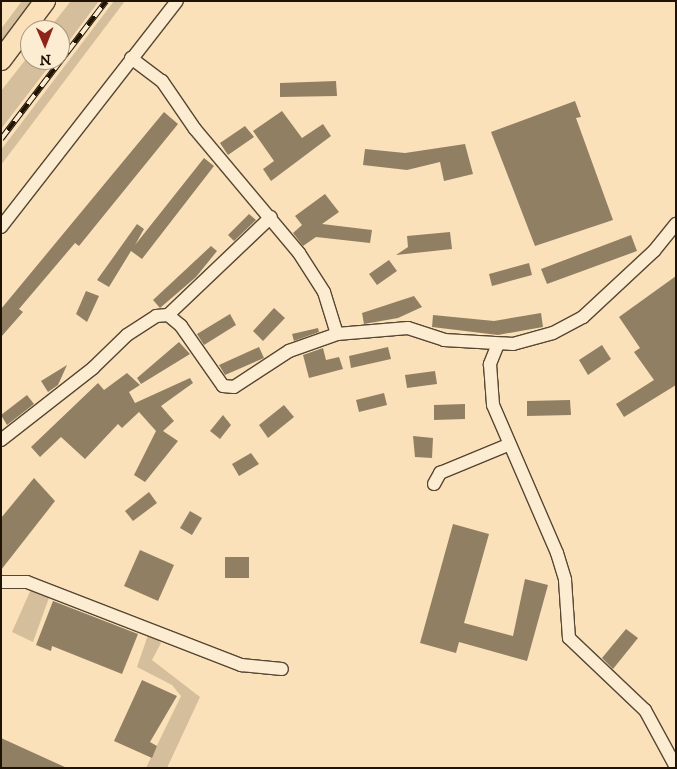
<!DOCTYPE html>
<style>
body{margin:0}
#map{position:relative;width:677px;height:769px;overflow:hidden;background:#fae1ba;font-family:"IM FELL DW Pica",serif}
div>[style]{position:absolute}
[style*='--x']{left:calc(var(--x)*1px);top:calc(var(--y)*1px);width:calc(var(--w)*1px);rotate:calc(var(--a)*1deg)}
.green>*{inset:0;background:#d5be9b}
.building>*{inset:0;background:#917f63}
.roads{filter:drop-shadow(1px 0 #564732) drop-shadow(-1px 0 #564732) drop-shadow(0 1px #564732) drop-shadow(0 -1px #564732)}
.street>*{height:12px;margin:-6px;padding:0 6px;transform-origin:6px;border-radius:6px;background:#fcecd2}
.primary>*{height:20px;margin:-10px;padding:0 10px;transform-origin:10px;border-radius:10px;background:#fae1ba}
.rail>*{height:5.5px;margin-top:-2.75px;transform-origin:0;background:repeating-linear-gradient(90deg,#fcecd2 0 11px,#1f1404 0 22px);box-sizing:border-box;border-block:1px solid #1f1404}
span{translate:-50% -50%;white-space:nowrap;text-align:center;line-height:1.15;-webkit-text-stroke:4px #fcecd2;paint-order:stroke}
.frame{position:absolute;inset:0;border:2px solid #1f1404;pointer-events:none}
.north{position:absolute;left:20px;top:20px;width:50px;height:50px;box-sizing:border-box;background:#fcecd2;border:1px solid #a49680;border-radius:50%;rotate:179deg;font-size:14px;font-weight:700;line-height:20px;text-align:center;color:#1f1404}
.north::after{content:'';display:block;margin:auto;width:18px;height:22px;background:#8f2418;clip-path:polygon(50% 0,100% 100%,50% 72%,0 100%)}
</style>
<div id="map">
<div class="green">
<div style="clip-path:polygon(22px 1px,35px 1px,1px 45px,1px 29px)"></div>
<div style="clip-path:polygon(71px 1px,99px 1px,60px 53px,60px 30px,48px 30px)"></div>
<div style="clip-path:polygon(114px 1px,125px 1px,1px 165px,1px 150px)"></div>
<div style="clip-path:polygon(30px 54px,30px 60px,54px 60px,1px 129px,1px 91px)"></div>
<div style="clip-path:polygon(32px 587px,50px 595px,33px 642px,12px 632px)"></div>
<div style="clip-path:polygon(149px 632px,161px 643px,152px 660px,200px 697px,167px 768px,146px 768px,181px 696px,172px 685px,137px 667px)"></div>
</div>
<div class="building">
<div style="clip-path:polygon(336px 81px,337px 96px,280px 97px,280px 83px)"></div>
<div style="clip-path:polygon(575px 101px,581px 117px,576px 118px,613px 220px,535px 246px,491px 132px)"></div>
<div style="clip-path:polygon(282px 111px,302px 138px,323px 124px,331px 136px,271px 181px,263px 169px,274px 161px,253px 131px)"></div>
<div style="clip-path:polygon(164px 112px,178px 124px,79px 246px,75px 243px,19px 309px,23px 312px,1px 337px,1px 309px)"></div>
<div style="clip-path:polygon(245px 126px,254px 137px,228px 155px,220px 143px)"></div>
<div style="clip-path:polygon(465px 144px,473px 174px,444px 181px,440px 162px,407px 170px,363px 165px,365px 149px,405px 153px)"></div>
<div style="clip-path:polygon(204px 158px,214px 166px,142px 259px,131px 251px,109px 287px,97px 280px,137px 224px,144px 229px,135px 245px)"></div>
<div style="clip-path:polygon(325px 194px,339px 212px,322px 224px,372px 230px,370px 243px,316px 237px,303px 246px,293px 233px,302px 225px,295px 216px)"></div>
<div style="clip-path:polygon(249px 214px,256px 220px,234px 241px,228px 235px)"></div>
<div style="clip-path:polygon(450px 232px,452px 249px,396px 255px,408px 247px,407px 236px)"></div>
<div style="clip-path:polygon(631px 235px,637px 251px,547px 284px,541px 269px)"></div>
<div style="clip-path:polygon(211px 246px,217px 251px,196px 277px,160px 308px,153px 300px)"></div>
<div style="clip-path:polygon(389px 260px,397px 271px,377px 285px,369px 274px)"></div>
<div style="clip-path:polygon(529px 263px,532px 275px,492px 286px,489px 274px)"></div>
<div style="clip-path:polygon(676px 276px,676px 385px,624px 417px,616px 404px,654px 380px,634px 352px,640px 348px,619px 317px)"></div>
<div style="clip-path:polygon(86px 291px,99px 296px,87px 322px,76px 314px)"></div>
<div style="clip-path:polygon(414px 296px,422px 307px,398px 318px,364px 324px,362px 313px)"></div>
<div style="clip-path:polygon(274px 308px,285px 318px,263px 341px,253px 331px)"></div>
<div style="clip-path:polygon(541px 313px,543px 327px,498px 335px,432px 327px,433px 315px,494px 321px)"></div>
<div style="clip-path:polygon(230px 314px,236px 325px,204px 345px,197px 334px)"></div>
<div style="clip-path:polygon(318px 328px,319px 332px,294px 341px,292px 334px)"></div>
<div style="clip-path:polygon(179px 342px,190px 354px,141px 384px,137px 378px)"></div>
<div style="clip-path:polygon(602px 345px,611px 359px,588px 375px,579px 360px)"></div>
<div style="clip-path:polygon(259px 347px,264px 358px,225px 375px,219px 365px)"></div>
<div style="clip-path:polygon(388px 347px,391px 359px,351px 368px,349px 356px)"></div>
<div style="clip-path:polygon(323px 348px,326px 360px,339px 357px,343px 369px,309px 378px,303px 355px)"></div>
<div style="clip-path:polygon(67px 365px,58px 385px,48px 392px,41px 381px)"></div>
<div style="clip-path:polygon(435px 371px,437px 384px,407px 388px,405px 375px)"></div>
<div style="clip-path:polygon(127px 373px,140px 385px,129px 392px,135px 403px,190px 378px,193px 383px,161px 406px,174px 421px,163px 431px,178px 441px,145px 482px,134px 475px,156px 431px,139px 412px,122px 428px,118px 424px,85px 459px,61px 437px,40px 457px,31px 447px,98px 383px,104px 390px)"></div>
<div style="clip-path:polygon(384px 393px,387px 405px,359px 412px,356px 400px)"></div>
<div style="clip-path:polygon(27px 395px,34px 404px,7px 425px,1px 415px)"></div>
<div style="clip-path:polygon(570px 400px,571px 415px,527px 416px,527px 401px)"></div>
<div style="clip-path:polygon(465px 404px,465px 419px,434px 420px,434px 405px)"></div>
<div style="clip-path:polygon(284px 405px,294px 417px,268px 438px,259px 425px)"></div>
<div style="clip-path:polygon(223px 415px,231px 425px,220px 439px,210px 431px)"></div>
<div style="clip-path:polygon(413px 436px,433px 438px,432px 458px,415px 457px)"></div>
<div style="clip-path:polygon(251px 453px,259px 464px,239px 476px,232px 464px)"></div>
<div style="clip-path:polygon(34px 478px,55px 501px,1px 570px,1px 518px)"></div>
<div style="clip-path:polygon(149px 492px,157px 503px,133px 521px,125px 511px)"></div>
<div style="clip-path:polygon(190px 511px,202px 518px,192px 535px,180px 528px)"></div>
<div style="clip-path:polygon(453px 524px,489px 534px,464px 623px,513px 636px,525px 579px,548px 585px,527px 661px,459px 642px,456px 653px,420px 643px)"></div>
<div style="clip-path:polygon(140px 550px,174px 565px,158px 601px,124px 586px)"></div>
<div style="clip-path:polygon(225px 557px,249px 557px,249px 578px,225px 578px)"></div>
<div style="clip-path:polygon(53px 601px,138px 634px,122px 674px,52px 646px,51px 651px,36px 645px)"></div>
<div style="clip-path:polygon(626px 629px,638px 638px,613px 669px,602px 658px)"></div>
<div style="clip-path:polygon(142px 680px,177px 696px,150px 742px,157px 746px,152px 758px,114px 741px)"></div>
<div style="clip-path:polygon(1px 738px,67px 768px,1px 768px)"></div>
</div>
<div class="roads">
<div class="street">
<div style="--x:131;--y:58;--w:39;--a:37"></div>
<div style="--x:162;--y:81;--w:58;--a:55.5"></div>
<div style="--x:195;--y:129;--w:162;--a:50"></div>
<div style="--x:299;--y:253;--w:46;--a:57.3"></div>
<div style="--x:324;--y:292;--w:44;--a:72.8"></div>
<div style="--x:1;--y:227;--w:286;--a:-52.1"></div>
<div style="--x:168;--y:315;--w:142;--a:-43.6"></div>
<div style="--x:498;--y:344;--w:22;--a:112"></div>
<div style="--x:490;--y:364;--w:41;--a:85.8"></div>
<div style="--x:493;--y:405;--w:161;--a:66.6"></div>
<div style="--x:557;--y:553;--w:28;--a:73"></div>
<div style="--x:565;--y:580;--w:58;--a:86.1"></div>
<div style="--x:569;--y:638;--w:105;--a:43.5"></div>
<div style="--x:645;--y:710;--w:65;--a:61.5"></div>
<div style="--x:1;--y:440;--w:117;--a:-38"></div>
<div style="--x:93;--y:368;--w:47;--a:-44.1"></div>
<div style="--x:127;--y:335;--w:35;--a:-33"></div>
<div style="--x:156;--y:316;--w:12;--a:-5"></div>
<div style="--x:168;--y:315;--w:17;--a:40"></div>
<div style="--x:181;--y:326;--w:73;--a:55"></div>
<div style="--x:223;--y:386;--w:11;--a:5"></div>
<div style="--x:234;--y:387;--w:66;--a:-33.2"></div>
<div style="--x:289;--y:351;--w:51;--a:-19.5"></div>
<div style="--x:337;--y:334;--w:71;--a:-4.8"></div>
<div style="--x:408;--y:328;--w:38;--a:18"></div>
<div style="--x:444;--y:340;--w:69;--a:3.3"></div>
<div style="--x:513;--y:344;--w:41;--a:-15.4"></div>
<div style="--x:553;--y:333;--w:34;--a:-28"></div>
<div style="--x:583;--y:317;--w:97;--a:-42.9"></div>
<div style="--x:654;--y:251;--w:35;--a:-51"></div>
<div style="--x:434;--y:484;--w:13;--a:-61"></div>
<div style="--x:440;--y:473;--w:74;--a:-22.4"></div>
<div style="--x:1;--y:582;--w:26;--a:0"></div>
<div style="--x:27;--y:582;--w:230;--a:21.2"></div>
<div style="--x:241;--y:665;--w:41;--a:5.6"></div>
</div>
<div class="primary">
<div style="--x:1;--y:60;--w:74;--a:-53.3"></div>
</div>
</div>
<div class="rail">
<div style="--x:1;--y:139;--w:173;--a:-52.7"></div>
</div>
<div class="frame"></div>
<div class="north">N</div>
</div>
